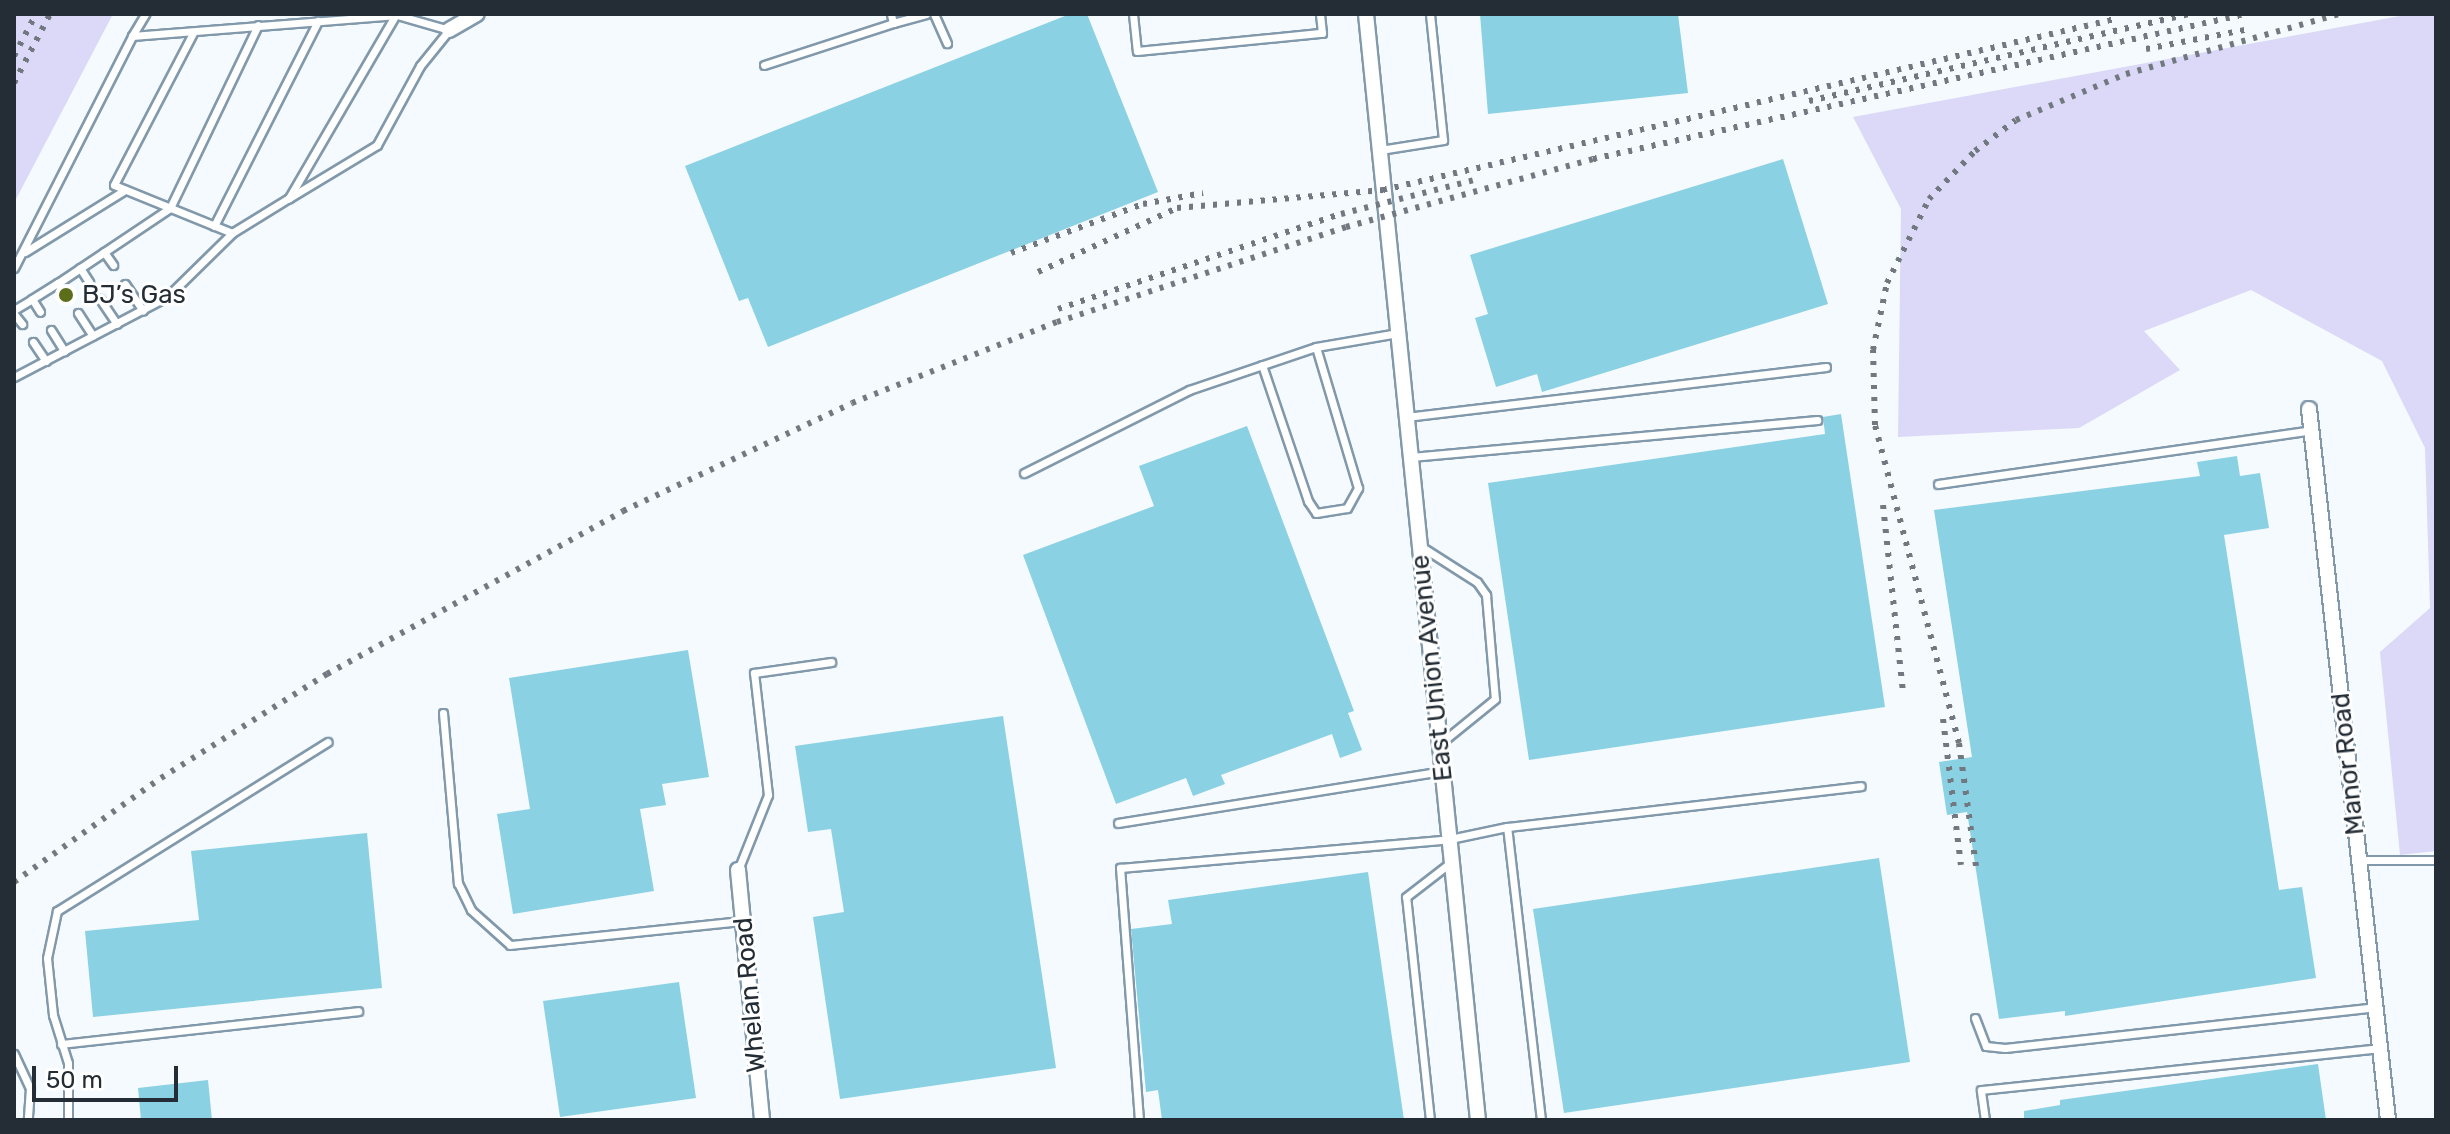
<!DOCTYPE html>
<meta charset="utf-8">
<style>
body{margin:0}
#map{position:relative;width:2450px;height:1134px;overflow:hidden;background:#f5fafe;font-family:Rubik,sans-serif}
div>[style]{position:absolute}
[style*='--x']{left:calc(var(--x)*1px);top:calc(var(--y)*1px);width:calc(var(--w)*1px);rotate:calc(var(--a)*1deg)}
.green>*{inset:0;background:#dbd9f7}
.building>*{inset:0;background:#8ad1e4}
.roads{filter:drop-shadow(2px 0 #8199ab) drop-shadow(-2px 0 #8199ab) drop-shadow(0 2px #8199ab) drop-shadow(0 -2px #8199ab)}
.service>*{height:7px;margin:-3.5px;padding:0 3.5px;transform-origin:3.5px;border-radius:3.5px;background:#fff}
.minor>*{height:14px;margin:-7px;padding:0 7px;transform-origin:7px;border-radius:7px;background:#fff}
.rail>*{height:6px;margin-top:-3px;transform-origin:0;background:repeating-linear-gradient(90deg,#71787f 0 4px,transparent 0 12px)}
.dots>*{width:22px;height:22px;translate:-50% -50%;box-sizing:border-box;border:4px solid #fff;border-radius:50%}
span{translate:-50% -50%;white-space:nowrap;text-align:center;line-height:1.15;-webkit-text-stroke:6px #fff;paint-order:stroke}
.poi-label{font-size:26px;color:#242d35}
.left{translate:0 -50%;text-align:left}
.street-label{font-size:26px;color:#242d35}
.frame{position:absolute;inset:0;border:16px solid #242d35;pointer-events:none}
.scale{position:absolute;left:32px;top:1066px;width:146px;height:36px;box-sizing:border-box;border:4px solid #242d35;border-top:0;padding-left:10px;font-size:24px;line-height:28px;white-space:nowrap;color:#242d35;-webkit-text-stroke:6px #fff;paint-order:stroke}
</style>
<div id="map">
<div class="green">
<div style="clip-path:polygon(14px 14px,113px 14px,14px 203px)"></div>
<div style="clip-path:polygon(2411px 14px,2436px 14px,2436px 851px,2400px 855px,2380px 652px,2430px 608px,2425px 448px,2382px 361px,2251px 290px,2144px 331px,2180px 370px,2079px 428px,1898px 437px,1901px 209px,1853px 117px)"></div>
</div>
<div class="building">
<div style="clip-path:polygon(1070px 14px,1087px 14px,1158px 192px,768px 347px,748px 298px,739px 301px,685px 166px)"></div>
<div style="clip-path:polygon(1480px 14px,1678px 14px,1688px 93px,1488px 114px)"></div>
<div style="clip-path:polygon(1783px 159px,1828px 304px,1542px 392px,1537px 374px,1496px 387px,1475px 318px,1488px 314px,1470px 255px)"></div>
<div style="clip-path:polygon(1841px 414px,1885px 707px,1529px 760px,1488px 483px,1825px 434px,1823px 417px)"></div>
<div style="clip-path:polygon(1247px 426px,1354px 711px,1348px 713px,1362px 750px,1340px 758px,1332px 734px,1221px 775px,1225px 784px,1193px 796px,1186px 778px,1116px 804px,1023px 555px,1154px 506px,1139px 466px)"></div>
<div style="clip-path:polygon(2237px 456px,2240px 476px,2260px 473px,2269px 528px,2224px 535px,2279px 890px,2302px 887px,2316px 978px,2065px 1016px,2065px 1011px,1999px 1019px,1967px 812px,1947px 815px,1939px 762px,1972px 757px,1934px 510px,2200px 476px,2197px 462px)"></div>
<div style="clip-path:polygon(688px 650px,709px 777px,662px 784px,666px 805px,640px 809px,654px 891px,513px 914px,497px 814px,530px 809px,509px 678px)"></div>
<div style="clip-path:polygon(1003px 716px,1056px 1068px,840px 1099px,813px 917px,844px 912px,831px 829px,808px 832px,795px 746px)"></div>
<div style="clip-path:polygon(367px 833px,382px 988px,93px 1017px,85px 931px,199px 920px,191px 851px)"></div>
<div style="clip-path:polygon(1879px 858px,1910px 1062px,1564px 1113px,1533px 909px)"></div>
<div style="clip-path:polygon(1368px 872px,1404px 1120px,1162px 1120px,1158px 1090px,1146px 1092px,1131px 929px,1172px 924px,1168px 900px)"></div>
<div style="clip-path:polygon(679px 982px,696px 1098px,560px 1117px,543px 1001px)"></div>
<div style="clip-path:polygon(2318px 1064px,2326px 1120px,2024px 1120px,2024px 1111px,2060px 1105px,2060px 1100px)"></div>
<div style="clip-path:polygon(208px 1080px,212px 1120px,141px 1120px,138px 1088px)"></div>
</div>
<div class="roads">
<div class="service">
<div style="--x:934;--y:14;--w:32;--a:66"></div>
<div style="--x:1133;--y:14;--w:37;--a:84"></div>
<div style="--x:1137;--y:51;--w:186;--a:-5.6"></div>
<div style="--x:1322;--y:33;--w:19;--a:-96"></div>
<div style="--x:893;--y:23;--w:34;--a:-15"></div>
<div style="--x:193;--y:33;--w:171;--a:117.5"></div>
<div style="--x:114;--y:185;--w:127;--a:22.1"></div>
<div style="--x:132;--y:36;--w:26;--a:-59"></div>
<div style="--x:764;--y:65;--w:136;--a:-18"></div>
<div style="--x:893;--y:23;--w:9;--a:-103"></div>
<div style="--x:1380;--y:150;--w:64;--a:-9"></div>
<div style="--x:1443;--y:140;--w:127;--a:-95.9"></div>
<div style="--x:214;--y:226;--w:230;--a:-63.1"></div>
<div style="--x:25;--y:252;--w:118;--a:-31.8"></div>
<div style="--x:104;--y:252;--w:16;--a:55"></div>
<div style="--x:14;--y:268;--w:260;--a:-63"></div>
<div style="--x:132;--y:36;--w:266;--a:-4.5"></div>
<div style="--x:397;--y:15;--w:54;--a:16.1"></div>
<div style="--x:449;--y:30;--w:46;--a:128.9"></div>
<div style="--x:420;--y:66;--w:90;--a:118.6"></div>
<div style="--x:377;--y:145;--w:103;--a:148.9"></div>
<div style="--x:80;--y:268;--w:17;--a:57"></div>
<div style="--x:125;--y:284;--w:32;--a:56"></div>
<div style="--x:67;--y:296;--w:16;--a:-125"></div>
<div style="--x:58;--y:283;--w:135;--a:-33.8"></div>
<div style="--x:170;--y:208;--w:203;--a:-64.3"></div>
<div style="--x:32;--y:299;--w:31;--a:-32"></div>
<div style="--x:100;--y:299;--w:30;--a:56"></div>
<div style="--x:14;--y:310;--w:21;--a:-31"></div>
<div style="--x:32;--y:299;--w:15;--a:58"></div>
<div style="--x:78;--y:313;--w:27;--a:57"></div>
<div style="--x:14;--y:314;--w:13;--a:51"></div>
<div style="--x:51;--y:330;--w:25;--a:58"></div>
<div style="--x:33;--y:342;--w:23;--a:56"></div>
<div style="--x:1262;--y:365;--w:144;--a:71.3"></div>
<div style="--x:1308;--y:501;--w:14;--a:56"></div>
<div style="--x:1316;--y:513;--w:31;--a:-9"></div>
<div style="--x:1347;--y:508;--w:23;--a:-61"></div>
<div style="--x:1358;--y:488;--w:147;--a:-106.6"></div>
<div style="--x:14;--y:377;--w:174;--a:-27.7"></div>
<div style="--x:168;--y:296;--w:90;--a:-44.5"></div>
<div style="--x:232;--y:233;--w:67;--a:-31.6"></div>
<div style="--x:289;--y:198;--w:213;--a:-59.8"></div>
<div style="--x:1406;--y:417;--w:423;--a:-6.8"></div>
<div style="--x:1411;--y:457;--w:408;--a:-5.2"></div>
<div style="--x:1024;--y:473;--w:185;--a:-26.7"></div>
<div style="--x:1189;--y:390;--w:134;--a:-18.7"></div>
<div style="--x:1316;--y:347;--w:83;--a:-9.7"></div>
<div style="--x:1938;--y:484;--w:377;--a:-8.2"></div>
<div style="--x:1422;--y:547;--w:65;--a:32.5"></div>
<div style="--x:1477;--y:582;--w:16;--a:55"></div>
<div style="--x:1486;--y:595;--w:104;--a:85.1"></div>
<div style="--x:1495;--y:699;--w:68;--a:140.9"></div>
<div style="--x:443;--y:713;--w:171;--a:85"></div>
<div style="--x:458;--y:883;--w:30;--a:64"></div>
<div style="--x:471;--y:910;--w:52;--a:41.9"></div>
<div style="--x:510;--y:945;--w:234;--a:-5.9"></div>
<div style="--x:1118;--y:823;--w:329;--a:-9.1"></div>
<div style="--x:2359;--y:860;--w:77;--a:0"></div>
<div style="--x:738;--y:870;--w:81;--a:-68.2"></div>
<div style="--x:768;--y:795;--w:123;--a:-96.5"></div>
<div style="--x:754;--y:673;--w:78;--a:-8.1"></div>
<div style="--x:1975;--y:1018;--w:30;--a:69"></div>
<div style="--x:1986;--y:1046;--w:19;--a:6"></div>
<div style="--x:2005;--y:1048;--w:372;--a:-6.3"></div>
<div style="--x:61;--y:1044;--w:299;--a:-6.3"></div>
<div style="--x:14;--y:1054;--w:38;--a:65"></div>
<div style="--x:30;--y:1088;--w:32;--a:94"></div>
<div style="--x:68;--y:1120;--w:57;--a:-90"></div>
<div style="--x:68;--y:1063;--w:50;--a:-107.4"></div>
<div style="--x:53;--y:1015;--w:57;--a:-96"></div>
<div style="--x:47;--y:958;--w:48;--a:-78"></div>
<div style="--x:57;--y:911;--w:319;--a:-32"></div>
<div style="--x:1139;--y:1120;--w:253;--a:-94.3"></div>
<div style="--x:1120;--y:868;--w:331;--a:-5"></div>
<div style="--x:1450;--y:839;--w:58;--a:-11.9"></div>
<div style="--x:1430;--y:1120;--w:224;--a:-96.1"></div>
<div style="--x:1406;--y:897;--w:56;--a:-37.7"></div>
<div style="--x:1541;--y:1120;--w:295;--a:-96.6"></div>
<div style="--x:1507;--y:827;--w:356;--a:-6.6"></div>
<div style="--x:1985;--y:1120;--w:30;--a:-98"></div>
<div style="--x:1981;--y:1090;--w:401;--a:-6"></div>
</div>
<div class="minor">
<div style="--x:1366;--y:14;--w:1112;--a:84.22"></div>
<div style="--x:449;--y:30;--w:32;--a:-30"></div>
<div style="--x:2309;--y:409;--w:715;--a:83.66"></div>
<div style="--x:738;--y:870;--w:251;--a:84.5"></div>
</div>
</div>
<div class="rail">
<div style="--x:2146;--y:49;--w:101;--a:-10.9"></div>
<div style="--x:14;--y:56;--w:47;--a:-62.4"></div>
<div style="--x:14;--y:83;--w:78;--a:-62.4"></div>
<div style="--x:1809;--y:101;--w:391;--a:-12.9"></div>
<div style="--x:1011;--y:253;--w:141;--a:-20.4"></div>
<div style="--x:1143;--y:204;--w:61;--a:-10.4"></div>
<div style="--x:1038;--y:272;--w:153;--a:-24.7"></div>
<div style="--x:1177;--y:208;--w:207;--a:-5"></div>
<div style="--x:1383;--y:190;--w:748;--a:-13.14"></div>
<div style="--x:1058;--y:309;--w:299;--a:-18.6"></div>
<div style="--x:1341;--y:214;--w:137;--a:-14.3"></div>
<div style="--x:1883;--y:505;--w:189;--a:83.9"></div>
<div style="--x:1943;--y:719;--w:147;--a:83"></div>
<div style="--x:1976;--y:866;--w:124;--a:-97.9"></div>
<div style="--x:1959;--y:743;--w:329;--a:-104.8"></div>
<div style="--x:1875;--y:425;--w:75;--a:-91.5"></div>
<div style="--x:1873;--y:350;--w:68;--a:-78.2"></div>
<div style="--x:1887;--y:283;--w:94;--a:-63.4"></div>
<div style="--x:1929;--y:199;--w:66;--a:-46.2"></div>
<div style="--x:1975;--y:151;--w:51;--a:-37.1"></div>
<div style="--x:2016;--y:120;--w:119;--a:-22.7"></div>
<div style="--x:2126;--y:74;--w:221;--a:-15.7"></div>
<div style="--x:14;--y:882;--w:180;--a:-35.3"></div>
<div style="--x:161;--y:778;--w:196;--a:-32.1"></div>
<div style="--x:327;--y:674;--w:338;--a:-28.8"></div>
<div style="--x:623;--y:511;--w:253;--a:-25.2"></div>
<div style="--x:852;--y:403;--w:220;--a:-21.6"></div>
<div style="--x:1057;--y:322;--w:304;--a:-18.2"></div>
<div style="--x:1346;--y:227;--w:256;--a:-15.4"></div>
<div style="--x:1593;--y:159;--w:669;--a:-12.52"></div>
</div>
<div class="dots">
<div style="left:66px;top:295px;background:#5d6e1b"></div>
</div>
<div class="poi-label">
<span class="left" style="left:82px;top:295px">BJ’s Gas</span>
</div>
<div class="street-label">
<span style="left:1432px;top:668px;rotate:-96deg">East Union Avenue</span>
<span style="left:2348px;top:764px;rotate:-96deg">Manor Road</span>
<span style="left:750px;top:995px;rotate:-95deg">Whelan Road</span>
</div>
<div class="frame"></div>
<div class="scale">50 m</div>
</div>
